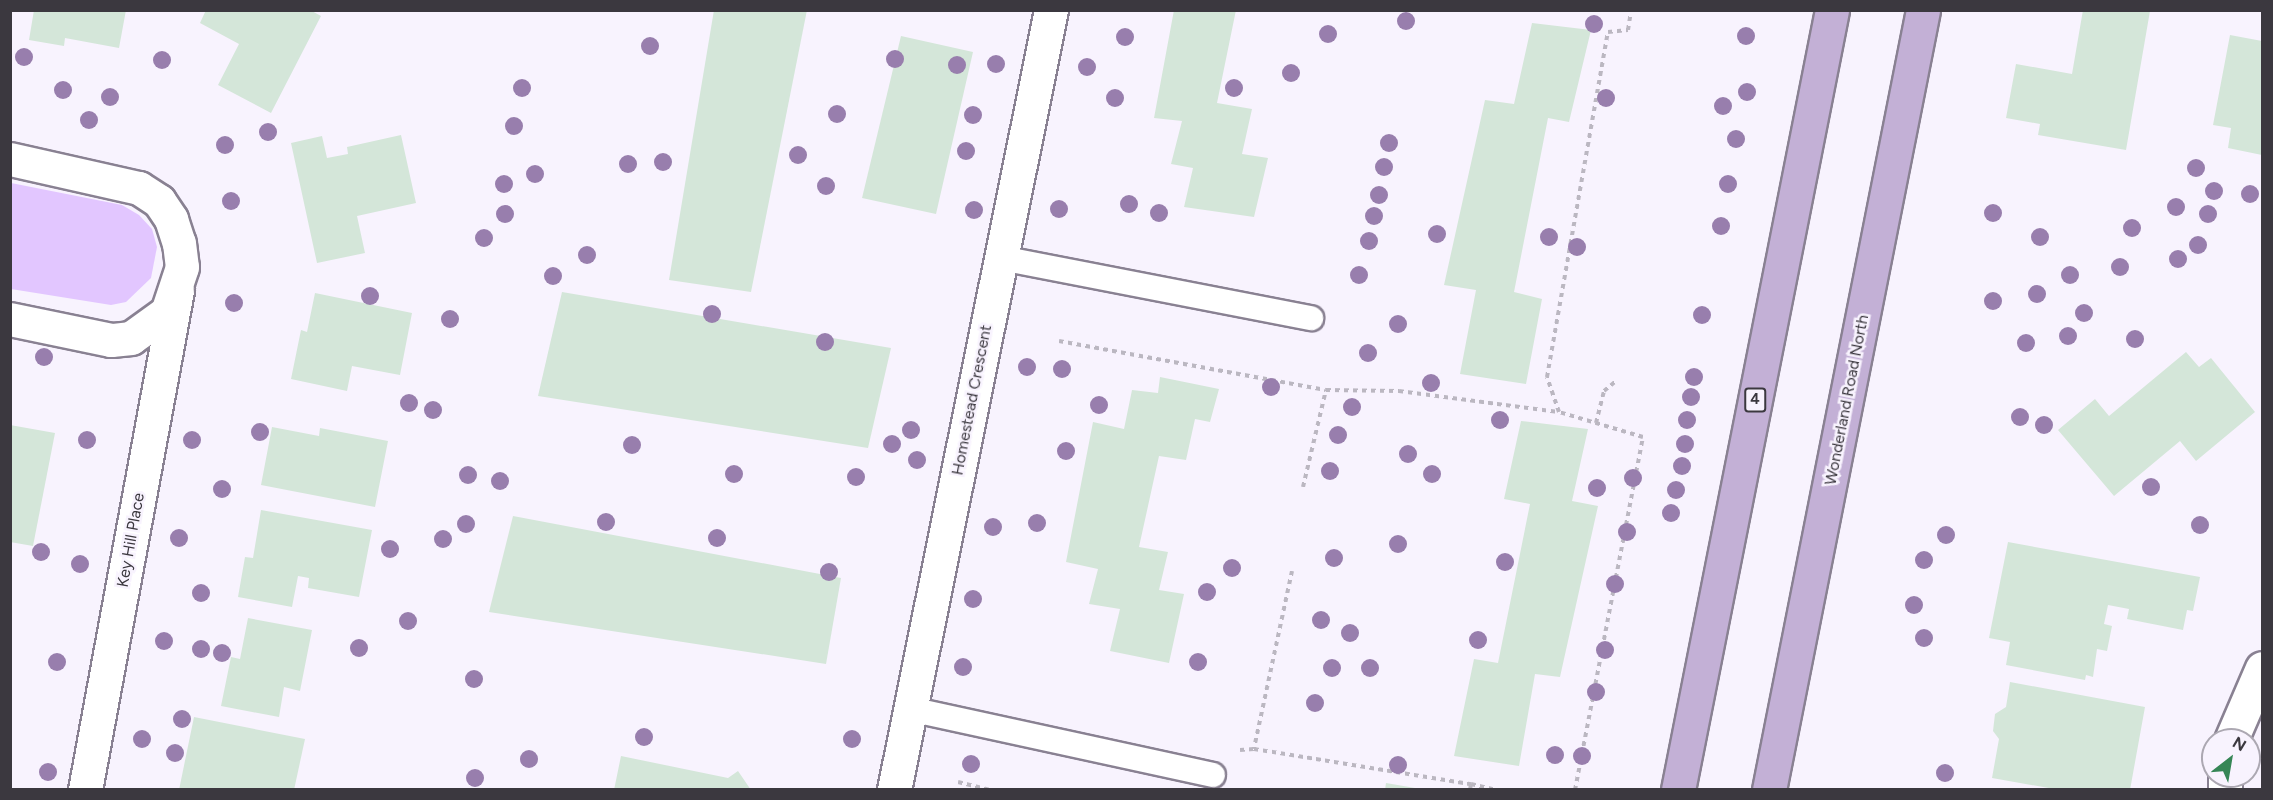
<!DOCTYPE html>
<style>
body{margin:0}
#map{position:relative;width:2273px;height:800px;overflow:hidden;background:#f8f3fe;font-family:Figtree,sans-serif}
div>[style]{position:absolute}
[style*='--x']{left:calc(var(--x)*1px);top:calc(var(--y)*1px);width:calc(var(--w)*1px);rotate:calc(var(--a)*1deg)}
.green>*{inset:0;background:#e2c6ff}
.building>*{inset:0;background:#d4e6d9}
.path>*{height:4px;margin-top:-2px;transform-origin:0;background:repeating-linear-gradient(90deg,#bbb7c1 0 4.5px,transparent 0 9px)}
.roads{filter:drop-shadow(2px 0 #898192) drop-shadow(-2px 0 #898192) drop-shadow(0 2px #898192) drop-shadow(0 -2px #898192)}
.service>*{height:24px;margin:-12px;padding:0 12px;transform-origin:12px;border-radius:12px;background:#fff}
.minor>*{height:33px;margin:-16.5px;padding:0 16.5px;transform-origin:16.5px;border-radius:16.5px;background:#fff}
.primary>*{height:33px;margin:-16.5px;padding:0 16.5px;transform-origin:16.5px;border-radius:16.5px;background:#c3b0d6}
.trees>*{width:18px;height:18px;margin:-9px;border-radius:50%;background:#987ead}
span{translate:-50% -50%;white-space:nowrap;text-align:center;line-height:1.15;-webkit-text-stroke:5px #f8f3fe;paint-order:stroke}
.shield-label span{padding:2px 4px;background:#f8f3fe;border:2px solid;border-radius:4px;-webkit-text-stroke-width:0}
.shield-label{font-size:15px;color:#3b383f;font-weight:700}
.street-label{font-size:16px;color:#3b383f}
.frame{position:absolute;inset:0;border:12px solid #3b383f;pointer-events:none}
.north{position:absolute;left:2201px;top:728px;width:60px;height:60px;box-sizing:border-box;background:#f8f3fe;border:2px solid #aca8b2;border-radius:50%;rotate:31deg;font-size:16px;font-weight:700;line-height:24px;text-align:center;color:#3b383f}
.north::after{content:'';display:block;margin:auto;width:21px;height:27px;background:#368656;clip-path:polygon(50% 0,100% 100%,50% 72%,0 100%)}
</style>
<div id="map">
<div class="green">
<div style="clip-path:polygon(11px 183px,122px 205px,139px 215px,152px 229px,157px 247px,151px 278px,126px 302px,111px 305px,11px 289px)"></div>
</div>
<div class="building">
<div style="clip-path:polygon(34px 10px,126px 10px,119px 48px,65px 38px,64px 46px,29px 40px)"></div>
<div style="clip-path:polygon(206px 10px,310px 10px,321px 16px,271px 113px,218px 85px,239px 44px,200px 23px)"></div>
<div style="clip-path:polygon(714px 10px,807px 10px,751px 292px,669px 280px)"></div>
<div style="clip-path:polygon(1174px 10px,1236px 10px,1217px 103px,1252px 109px,1242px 154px,1268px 158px,1254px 217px,1184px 207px,1193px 168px,1171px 164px,1182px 121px,1154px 118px)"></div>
<div style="clip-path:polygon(2083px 10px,2150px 11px,2126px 150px,2038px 135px,2040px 124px,2006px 118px,2016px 64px,2072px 74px)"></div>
<div style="clip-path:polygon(1532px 23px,1591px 30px,1569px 122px,1548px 118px,1514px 292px,1542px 299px,1526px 384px,1460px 374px,1476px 290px,1444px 285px,1485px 100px,1514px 104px)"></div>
<div style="clip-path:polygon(2230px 35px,2262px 41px,2262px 155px,2228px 148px,2231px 128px,2213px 125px)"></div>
<div style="clip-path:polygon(901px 36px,973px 52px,936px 214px,862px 198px)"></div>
<div style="clip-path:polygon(401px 135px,416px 203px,357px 216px,365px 253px,317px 263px,291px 143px,322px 136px,327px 158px,348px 154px,347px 147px)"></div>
<div style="clip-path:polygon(562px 292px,891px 348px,868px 448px,538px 396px)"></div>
<div style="clip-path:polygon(315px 293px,412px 313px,400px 375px,352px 366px,347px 391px,291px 379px,301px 330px,307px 332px)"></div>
<div style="clip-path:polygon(2186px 352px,2199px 367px,2211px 358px,2255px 412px,2196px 461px,2180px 441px,2114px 496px,2058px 430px,2095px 399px,2109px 416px)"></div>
<div style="clip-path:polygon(1160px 377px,1219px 389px,1210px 422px,1195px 419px,1186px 460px,1159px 456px,1139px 547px,1168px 552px,1159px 590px,1184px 594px,1169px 663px,1110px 651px,1120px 609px,1089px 604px,1098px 569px,1066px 562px,1093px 422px,1124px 429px,1132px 390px,1158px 393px)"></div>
<div style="clip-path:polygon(1521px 421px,1588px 429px,1572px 501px,1598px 506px,1560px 677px,1535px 674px,1519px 766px,1454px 756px,1474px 659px,1498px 663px,1530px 504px,1504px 499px)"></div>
<div style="clip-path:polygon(10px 425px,55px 433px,33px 546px,10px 542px)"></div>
<div style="clip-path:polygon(272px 427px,319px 436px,320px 428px,388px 441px,375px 507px,261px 485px)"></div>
<div style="clip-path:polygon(261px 510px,372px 530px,359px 597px,308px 588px,309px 578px,298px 576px,292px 607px,238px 597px,245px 557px,253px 558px)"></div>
<div style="clip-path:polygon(513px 516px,841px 578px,826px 664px,489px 612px)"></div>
<div style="clip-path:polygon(2008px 542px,2200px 577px,2193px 611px,2187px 610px,2183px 630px,2127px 619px,2129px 609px,2108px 605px,2104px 624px,2112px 626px,2107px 651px,2097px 649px,2093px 677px,2086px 675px,2085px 680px,2006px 665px,2010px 642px,1989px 638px)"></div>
<div style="clip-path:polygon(248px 618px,312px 630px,300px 691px,284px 687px,279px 717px,221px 706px,231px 657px,240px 659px)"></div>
<div style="clip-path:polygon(2010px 682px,2145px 707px,2130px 790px,2060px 790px,1992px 778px,1999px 739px,1993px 731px,1995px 714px,2006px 707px)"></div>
<div style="clip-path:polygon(194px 717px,305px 739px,294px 790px,179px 790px)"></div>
<div style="clip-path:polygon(621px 756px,728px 778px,738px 771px,751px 790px,614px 790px)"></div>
<div style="clip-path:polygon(1386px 783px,1415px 788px,1415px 790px,1385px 790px)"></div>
</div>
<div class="path">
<div style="--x:1059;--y:341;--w:271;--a:10.4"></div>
<div style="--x:1326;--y:390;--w:73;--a:0.8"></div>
<div style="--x:1399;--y:391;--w:161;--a:7.5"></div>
<div style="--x:1596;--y:423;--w:33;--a:-76"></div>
<div style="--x:1604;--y:391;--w:16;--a:-40"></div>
<div style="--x:1303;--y:487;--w:100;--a:-76.7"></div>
<div style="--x:1292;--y:571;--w:182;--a:102.1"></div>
<div style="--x:1254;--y:749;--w:220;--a:9.2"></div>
<div style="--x:1240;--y:750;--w:14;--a:-4"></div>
<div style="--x:958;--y:782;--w:32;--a:14"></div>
<div style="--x:1470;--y:790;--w:6;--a:-81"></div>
<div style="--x:1471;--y:784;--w:26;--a:13"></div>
<div style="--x:1575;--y:790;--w:359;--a:-79.1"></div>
<div style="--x:1643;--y:437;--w:88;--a:-163.4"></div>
<div style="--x:1559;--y:412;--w:37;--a:-109"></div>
<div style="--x:1547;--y:377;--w:350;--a:-80"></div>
<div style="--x:1608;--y:32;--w:20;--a:-6"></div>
<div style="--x:1628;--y:30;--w:20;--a:-81"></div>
</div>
<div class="roads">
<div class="service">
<div style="--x:1001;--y:258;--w:316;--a:11"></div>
<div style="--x:910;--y:709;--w:310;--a:12.3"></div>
</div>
<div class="minor">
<div style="--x:10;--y:159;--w:132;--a:12.7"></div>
<div style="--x:139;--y:188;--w:24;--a:33"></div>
<div style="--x:159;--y:201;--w:22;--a:56"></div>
<div style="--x:171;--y:219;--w:25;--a:72"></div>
<div style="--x:179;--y:243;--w:24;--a:83"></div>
<div style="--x:182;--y:267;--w:47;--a:108.4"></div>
<div style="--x:167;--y:312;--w:44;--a:144.2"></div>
<div style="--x:131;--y:338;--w:20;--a:174"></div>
<div style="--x:111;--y:340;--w:103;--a:-168.3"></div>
<div style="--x:2231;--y:740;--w:78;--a:-66.7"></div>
<div style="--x:85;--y:790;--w:508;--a:-79.57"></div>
<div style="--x:894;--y:790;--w:796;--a:-78.62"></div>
<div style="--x:2225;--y:790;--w:14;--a:-90"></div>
</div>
<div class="primary">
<div style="--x:1678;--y:790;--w:795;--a:-78.83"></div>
<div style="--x:1769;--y:790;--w:795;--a:-78.83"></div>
</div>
</div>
<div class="trees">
<div style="left:1406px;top:21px"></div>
<div style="left:1594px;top:24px"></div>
<div style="left:1328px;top:34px"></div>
<div style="left:1746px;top:36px"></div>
<div style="left:1125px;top:37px"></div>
<div style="left:650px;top:46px"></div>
<div style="left:24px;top:57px"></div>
<div style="left:895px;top:59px"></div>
<div style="left:162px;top:60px"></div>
<div style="left:996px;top:64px"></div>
<div style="left:957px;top:65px"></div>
<div style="left:1087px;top:67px"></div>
<div style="left:1291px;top:73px"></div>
<div style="left:522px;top:88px"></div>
<div style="left:1234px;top:88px"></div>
<div style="left:63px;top:90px"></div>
<div style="left:1747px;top:92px"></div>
<div style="left:110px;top:97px"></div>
<div style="left:1115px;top:98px"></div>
<div style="left:1606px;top:98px"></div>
<div style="left:1723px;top:106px"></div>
<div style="left:837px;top:114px"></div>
<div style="left:973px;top:115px"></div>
<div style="left:89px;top:120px"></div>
<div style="left:514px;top:126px"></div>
<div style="left:268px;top:132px"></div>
<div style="left:1736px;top:139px"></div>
<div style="left:1389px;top:143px"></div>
<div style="left:225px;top:145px"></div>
<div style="left:966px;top:151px"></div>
<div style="left:798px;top:155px"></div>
<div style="left:663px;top:162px"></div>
<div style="left:628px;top:164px"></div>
<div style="left:1384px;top:167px"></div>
<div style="left:2196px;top:168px"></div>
<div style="left:535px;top:174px"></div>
<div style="left:504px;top:184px"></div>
<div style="left:1728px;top:184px"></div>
<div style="left:826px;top:186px"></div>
<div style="left:2214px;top:191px"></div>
<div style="left:2250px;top:194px"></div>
<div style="left:1379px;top:195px"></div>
<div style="left:231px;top:201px"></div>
<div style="left:1129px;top:204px"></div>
<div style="left:2176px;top:207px"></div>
<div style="left:1059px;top:209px"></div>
<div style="left:974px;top:210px"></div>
<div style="left:1159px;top:213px"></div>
<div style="left:1993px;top:213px"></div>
<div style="left:505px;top:214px"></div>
<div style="left:2208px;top:214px"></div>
<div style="left:1374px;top:216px"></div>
<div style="left:1721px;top:226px"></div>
<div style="left:2132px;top:228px"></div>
<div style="left:1437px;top:234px"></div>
<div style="left:1549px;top:237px"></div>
<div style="left:2040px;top:237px"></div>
<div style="left:484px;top:238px"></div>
<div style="left:1369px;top:241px"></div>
<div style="left:2198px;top:245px"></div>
<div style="left:1577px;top:247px"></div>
<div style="left:587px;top:255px"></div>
<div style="left:2178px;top:259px"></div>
<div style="left:2120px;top:267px"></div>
<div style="left:1359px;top:275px"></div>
<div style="left:2070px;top:275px"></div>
<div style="left:553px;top:276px"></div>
<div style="left:2037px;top:294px"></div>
<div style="left:370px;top:296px"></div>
<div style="left:1993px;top:301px"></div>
<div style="left:234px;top:303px"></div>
<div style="left:2084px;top:313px"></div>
<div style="left:712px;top:314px"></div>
<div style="left:1702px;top:315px"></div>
<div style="left:450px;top:319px"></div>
<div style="left:1398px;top:324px"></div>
<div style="left:2068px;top:336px"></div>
<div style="left:2135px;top:339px"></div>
<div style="left:825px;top:342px"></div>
<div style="left:2026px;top:343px"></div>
<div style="left:1368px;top:353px"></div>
<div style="left:44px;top:357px"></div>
<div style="left:1027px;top:367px"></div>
<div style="left:1062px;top:369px"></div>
<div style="left:1694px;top:377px"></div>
<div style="left:1431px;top:383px"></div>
<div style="left:1271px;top:387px"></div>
<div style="left:1691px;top:397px"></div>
<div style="left:409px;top:403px"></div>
<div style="left:1099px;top:405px"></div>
<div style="left:1352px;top:407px"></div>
<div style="left:433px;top:410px"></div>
<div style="left:2020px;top:417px"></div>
<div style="left:1500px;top:420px"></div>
<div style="left:1687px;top:420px"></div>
<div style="left:2044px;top:425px"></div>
<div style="left:911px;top:430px"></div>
<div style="left:260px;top:432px"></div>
<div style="left:1338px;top:435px"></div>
<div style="left:87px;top:440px"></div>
<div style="left:192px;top:440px"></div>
<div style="left:892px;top:444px"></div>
<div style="left:1685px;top:444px"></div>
<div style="left:632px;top:445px"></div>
<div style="left:1066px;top:451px"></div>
<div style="left:1408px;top:454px"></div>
<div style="left:917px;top:460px"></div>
<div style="left:1682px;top:466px"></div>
<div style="left:1330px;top:471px"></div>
<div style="left:734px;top:474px"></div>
<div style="left:1432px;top:474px"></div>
<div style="left:468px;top:475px"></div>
<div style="left:856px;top:477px"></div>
<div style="left:1633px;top:478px"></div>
<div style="left:500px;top:481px"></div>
<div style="left:2151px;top:487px"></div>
<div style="left:1597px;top:488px"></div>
<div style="left:222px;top:489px"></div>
<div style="left:1676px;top:490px"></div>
<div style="left:1671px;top:513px"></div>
<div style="left:606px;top:522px"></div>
<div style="left:1037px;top:523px"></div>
<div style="left:466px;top:524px"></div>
<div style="left:2200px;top:525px"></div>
<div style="left:993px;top:527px"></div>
<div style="left:1627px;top:532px"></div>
<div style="left:1946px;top:535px"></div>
<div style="left:179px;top:538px"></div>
<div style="left:717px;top:538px"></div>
<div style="left:443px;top:539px"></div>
<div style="left:1398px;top:544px"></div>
<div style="left:390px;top:549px"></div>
<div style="left:41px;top:552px"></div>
<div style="left:1334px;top:558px"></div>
<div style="left:1924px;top:560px"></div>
<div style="left:1505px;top:562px"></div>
<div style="left:80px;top:564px"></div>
<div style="left:1232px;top:568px"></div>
<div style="left:829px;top:572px"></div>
<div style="left:1615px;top:584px"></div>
<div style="left:1207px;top:592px"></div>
<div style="left:201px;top:593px"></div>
<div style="left:973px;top:599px"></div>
<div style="left:1914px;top:605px"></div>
<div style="left:1321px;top:620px"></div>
<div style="left:408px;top:621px"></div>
<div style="left:1350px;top:633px"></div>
<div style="left:1924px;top:638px"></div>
<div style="left:1478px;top:640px"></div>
<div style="left:164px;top:641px"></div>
<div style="left:359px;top:648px"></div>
<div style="left:201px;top:649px"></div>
<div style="left:1605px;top:650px"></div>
<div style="left:222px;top:653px"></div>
<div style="left:57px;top:662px"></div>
<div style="left:1198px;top:662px"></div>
<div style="left:963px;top:667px"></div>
<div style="left:1332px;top:668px"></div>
<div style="left:1370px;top:668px"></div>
<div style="left:474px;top:679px"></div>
<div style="left:1596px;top:692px"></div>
<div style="left:1315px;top:703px"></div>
<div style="left:182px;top:719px"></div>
<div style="left:644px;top:737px"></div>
<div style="left:142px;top:739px"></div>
<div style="left:852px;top:739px"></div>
<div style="left:175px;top:753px"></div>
<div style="left:1555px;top:755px"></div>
<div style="left:1582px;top:756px"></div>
<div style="left:529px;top:759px"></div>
<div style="left:971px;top:764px"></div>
<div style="left:1398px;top:765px"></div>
<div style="left:48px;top:772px"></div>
<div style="left:1945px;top:773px"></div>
<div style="left:475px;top:778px"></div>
</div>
<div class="shield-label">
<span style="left:1755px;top:400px">4</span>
</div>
<div class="street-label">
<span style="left:972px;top:400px;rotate:-79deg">Homestead Crescent</span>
<span style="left:1847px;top:400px;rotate:-79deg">Wonderland Road North</span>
<span style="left:131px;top:540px;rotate:-80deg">Key Hill Place</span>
</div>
<div class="frame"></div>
<div class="north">N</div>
</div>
